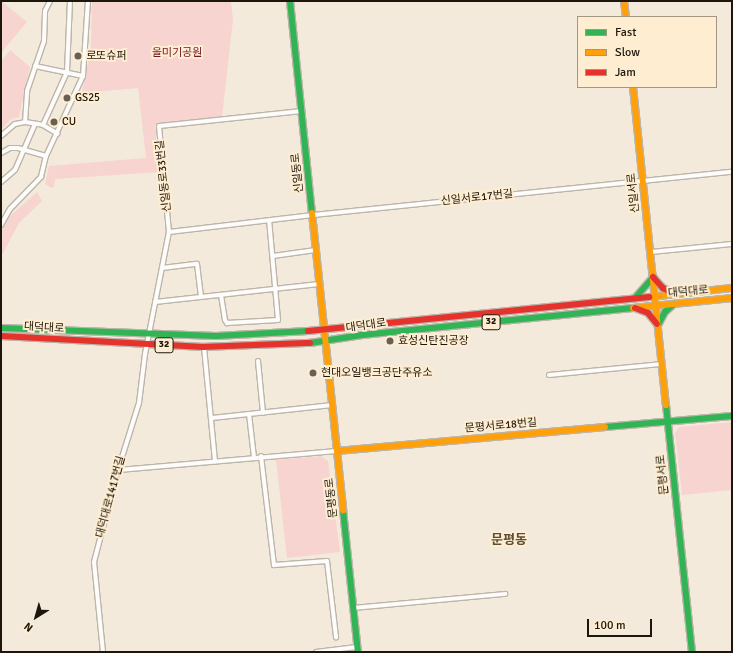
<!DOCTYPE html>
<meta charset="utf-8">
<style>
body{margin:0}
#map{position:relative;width:733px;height:653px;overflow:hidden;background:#f4eadc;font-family:Signika,"Noto Sans KR",sans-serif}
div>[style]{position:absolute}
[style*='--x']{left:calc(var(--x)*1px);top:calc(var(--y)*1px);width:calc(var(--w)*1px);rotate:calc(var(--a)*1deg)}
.green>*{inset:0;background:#f7d4cf}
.roads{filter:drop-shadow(1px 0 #bcb5a9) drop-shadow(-1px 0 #bcb5a9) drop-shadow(0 1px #bcb5a9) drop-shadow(0 -1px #bcb5a9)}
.street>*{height:4px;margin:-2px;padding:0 2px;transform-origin:2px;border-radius:2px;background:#fdfcfa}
.fast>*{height:6px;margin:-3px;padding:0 3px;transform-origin:3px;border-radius:3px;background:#30b455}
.slow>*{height:6px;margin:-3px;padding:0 3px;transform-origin:3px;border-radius:3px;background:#ff9f0a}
.jam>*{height:6px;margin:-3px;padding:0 3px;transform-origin:3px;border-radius:3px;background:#e5322d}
.dots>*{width:11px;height:11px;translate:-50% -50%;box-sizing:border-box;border:2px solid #feedd1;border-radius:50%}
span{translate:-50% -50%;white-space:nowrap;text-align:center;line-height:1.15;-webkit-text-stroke:4px #feedd1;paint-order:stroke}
.shield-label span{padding:1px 3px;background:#feedd1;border:1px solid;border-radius:3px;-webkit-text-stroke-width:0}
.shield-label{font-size:10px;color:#1c160c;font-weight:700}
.park-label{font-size:11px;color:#711729}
.poi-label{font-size:11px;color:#1c160c}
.left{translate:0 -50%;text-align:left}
.street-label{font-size:11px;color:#1c160c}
.quarter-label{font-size:13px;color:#5c4e37;font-weight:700}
.frame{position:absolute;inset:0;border:2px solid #1c160c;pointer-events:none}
.legend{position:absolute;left:577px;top:16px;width:140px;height:72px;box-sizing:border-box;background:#feedd1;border:1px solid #a49782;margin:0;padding:5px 7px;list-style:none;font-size:12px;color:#1c160c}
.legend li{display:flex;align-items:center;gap:8px;height:20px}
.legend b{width:20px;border:1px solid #a49782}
.north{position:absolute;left:16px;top:597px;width:40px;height:40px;-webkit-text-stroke:3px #feedd1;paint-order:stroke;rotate:217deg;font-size:11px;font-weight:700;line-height:16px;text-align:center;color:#1c160c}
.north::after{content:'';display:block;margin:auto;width:14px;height:18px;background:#1c160c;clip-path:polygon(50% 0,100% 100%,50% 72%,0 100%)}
.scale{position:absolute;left:587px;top:619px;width:65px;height:18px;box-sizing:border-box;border:2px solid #1c160c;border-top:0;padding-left:5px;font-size:12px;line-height:14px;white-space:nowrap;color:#1c160c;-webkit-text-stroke:3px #feedd1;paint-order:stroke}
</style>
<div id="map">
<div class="green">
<div style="clip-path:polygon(1px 1px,27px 22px,1px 53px)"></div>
<div style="clip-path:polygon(92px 1px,231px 1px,233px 20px,222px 117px,155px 124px,160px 172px,55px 179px,54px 187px,51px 188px,45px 184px,49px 166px,146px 158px,138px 88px,82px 93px,91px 46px)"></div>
<div style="clip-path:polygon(10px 50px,30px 67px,19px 117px,11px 119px,1px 130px,1px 62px)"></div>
<div style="clip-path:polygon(37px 192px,42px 201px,19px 223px,1px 257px,1px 232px,10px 216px)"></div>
<div style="clip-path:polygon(732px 422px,732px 490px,682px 495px,675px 433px,679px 427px)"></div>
<div style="clip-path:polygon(321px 456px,328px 461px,340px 552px,287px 558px,276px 460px)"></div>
</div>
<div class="roads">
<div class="street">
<div style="--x:35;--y:66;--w:49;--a:11.8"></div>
<div style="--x:25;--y:122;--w:31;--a:-86"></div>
<div style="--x:27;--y:91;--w:53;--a:-71.2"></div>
<div style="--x:44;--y:41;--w:30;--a:-88"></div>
<div style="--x:45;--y:11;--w:11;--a:-63"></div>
<div style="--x:43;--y:125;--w:58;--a:-65.6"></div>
<div style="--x:67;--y:72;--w:71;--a:-87.6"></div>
<div style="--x:1;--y:136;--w:18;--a:-41"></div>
<div style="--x:15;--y:124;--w:10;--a:-11"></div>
<div style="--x:25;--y:122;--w:18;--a:9"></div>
<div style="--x:43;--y:125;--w:17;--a:31"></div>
<div style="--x:1;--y:153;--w:10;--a:-29"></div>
<div style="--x:10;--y:148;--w:8;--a:0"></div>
<div style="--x:18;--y:148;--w:29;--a:16"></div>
<div style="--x:1;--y:182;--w:18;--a:-41"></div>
<div style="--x:15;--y:170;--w:50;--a:-66.5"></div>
<div style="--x:1;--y:225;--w:18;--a:-61"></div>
<div style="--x:10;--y:209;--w:45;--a:-45.9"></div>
<div style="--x:41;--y:177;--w:22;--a:-77"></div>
<div style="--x:46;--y:156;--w:88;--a:-65.2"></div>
<div style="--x:83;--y:76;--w:75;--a:-86.2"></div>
<div style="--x:169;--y:232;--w:145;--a:-6.7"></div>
<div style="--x:313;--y:215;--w:421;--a:-5.9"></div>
<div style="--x:651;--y:252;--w:81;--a:-5.6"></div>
<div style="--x:273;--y:256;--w:43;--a:-7.9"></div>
<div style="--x:162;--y:268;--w:35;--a:-7"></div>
<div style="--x:197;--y:264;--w:32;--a:83"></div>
<div style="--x:221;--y:295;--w:25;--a:81"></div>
<div style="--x:225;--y:320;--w:4;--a:56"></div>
<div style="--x:227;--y:323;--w:51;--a:-3.4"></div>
<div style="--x:278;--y:320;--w:100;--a:-95.1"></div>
<div style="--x:155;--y:302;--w:165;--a:-6.3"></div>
<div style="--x:204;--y:347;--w:115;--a:84.5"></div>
<div style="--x:258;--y:361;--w:52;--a:84.5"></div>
<div style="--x:549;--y:375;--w:114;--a:-5.6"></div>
<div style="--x:249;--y:414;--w:43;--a:83.4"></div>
<div style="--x:212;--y:418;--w:121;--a:-6.2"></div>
<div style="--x:261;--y:456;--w:110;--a:83.2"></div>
<div style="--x:274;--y:565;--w:53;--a:-4.3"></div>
<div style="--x:327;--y:561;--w:77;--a:83.2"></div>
<div style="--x:118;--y:470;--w:220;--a:-5"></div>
<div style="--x:353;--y:608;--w:153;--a:-5.3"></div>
<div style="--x:103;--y:652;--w:90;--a:-95.7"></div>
<div style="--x:94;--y:562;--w:95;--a:-75.4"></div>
<div style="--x:118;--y:470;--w:70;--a:-72.6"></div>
<div style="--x:139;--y:403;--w:49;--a:-83"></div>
<div style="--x:145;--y:354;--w:124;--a:-78.9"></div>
<div style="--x:169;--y:232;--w:106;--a:-95.4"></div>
<div style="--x:159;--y:126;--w:144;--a:-6"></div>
<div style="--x:316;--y:652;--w:41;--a:-7"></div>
</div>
<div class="fast">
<div style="--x:290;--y:1;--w:213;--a:84.1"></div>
<div style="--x:635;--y:298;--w:28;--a:-49"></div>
<div style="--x:658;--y:325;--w:15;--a:-62"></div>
<div style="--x:665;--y:312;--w:12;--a:-42"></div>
<div style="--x:1;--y:328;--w:215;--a:2.1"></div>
<div style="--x:216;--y:336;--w:92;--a:-3.1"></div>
<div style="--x:310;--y:343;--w:53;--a:-8.7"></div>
<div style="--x:362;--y:335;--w:272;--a:-5.7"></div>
<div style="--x:666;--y:405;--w:248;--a:84"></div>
<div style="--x:605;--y:427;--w:127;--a:-5"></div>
<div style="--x:343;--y:510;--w:143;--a:84"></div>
</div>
<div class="slow">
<div style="--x:624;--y:1;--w:16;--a:83"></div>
<div style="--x:633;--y:87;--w:320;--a:84.1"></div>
<div style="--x:312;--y:213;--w:299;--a:84"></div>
<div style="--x:649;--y:297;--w:83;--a:-6.2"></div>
<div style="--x:633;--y:308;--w:100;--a:-5.8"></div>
<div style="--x:337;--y:451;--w:269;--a:-5.1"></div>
</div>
<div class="jam">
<div style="--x:653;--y:277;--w:15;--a:48"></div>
<div style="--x:663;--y:288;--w:13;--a:27"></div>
<div style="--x:635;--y:308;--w:14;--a:21"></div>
<div style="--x:648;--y:313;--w:14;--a:51"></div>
<div style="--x:308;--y:331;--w:343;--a:-5.7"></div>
<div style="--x:1;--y:336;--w:203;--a:3.1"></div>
<div style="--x:204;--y:347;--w:106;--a:-2.2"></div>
</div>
</div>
<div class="dots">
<div style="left:78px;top:56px;background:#686055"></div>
<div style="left:67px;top:98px;background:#686055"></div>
<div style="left:54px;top:122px;background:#686055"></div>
<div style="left:390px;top:341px;background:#686055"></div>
<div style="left:313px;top:373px;background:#686055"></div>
</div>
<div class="shield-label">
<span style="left:491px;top:322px">32</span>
<span style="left:164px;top:345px">32</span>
</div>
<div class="park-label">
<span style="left:177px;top:53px">을미기공원</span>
</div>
<div class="poi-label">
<span class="left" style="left:86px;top:56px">로또슈퍼</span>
<span class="left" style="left:75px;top:98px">GS25</span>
<span class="left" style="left:62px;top:122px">CU</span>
<span class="left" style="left:398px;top:341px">효성신탄진공장</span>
<span class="left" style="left:321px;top:373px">현대오일뱅크공단주유소</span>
</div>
<div class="street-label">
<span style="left:298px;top:173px;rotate:-96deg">신일동로</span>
<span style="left:164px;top:176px;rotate:-96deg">신일동로33번길</span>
<span style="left:634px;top:193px;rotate:-96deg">신일서로</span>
<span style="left:477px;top:198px;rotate:-6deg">신일서로17번길</span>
<span style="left:688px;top:292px;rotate:-5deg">대덕대로</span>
<span style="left:366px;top:326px;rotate:-8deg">대덕대로</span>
<span style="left:44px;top:328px;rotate:3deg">대덕대로</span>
<span style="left:501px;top:426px;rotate:-5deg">문평서로18번길</span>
<span style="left:663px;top:475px;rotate:-96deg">문평서로</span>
<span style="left:111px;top:497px;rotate:-75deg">대덕대로1417번길</span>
<span style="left:332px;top:498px;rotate:-96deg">문평동로</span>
</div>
<div class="quarter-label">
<span style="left:509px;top:540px">문평동</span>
</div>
<div class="frame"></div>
<ul class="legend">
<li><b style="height:5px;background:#30b455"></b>Fast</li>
<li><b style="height:5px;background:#ff9f0a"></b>Slow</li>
<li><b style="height:5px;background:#e5322d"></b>Jam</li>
</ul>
<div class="north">N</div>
<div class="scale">100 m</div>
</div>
